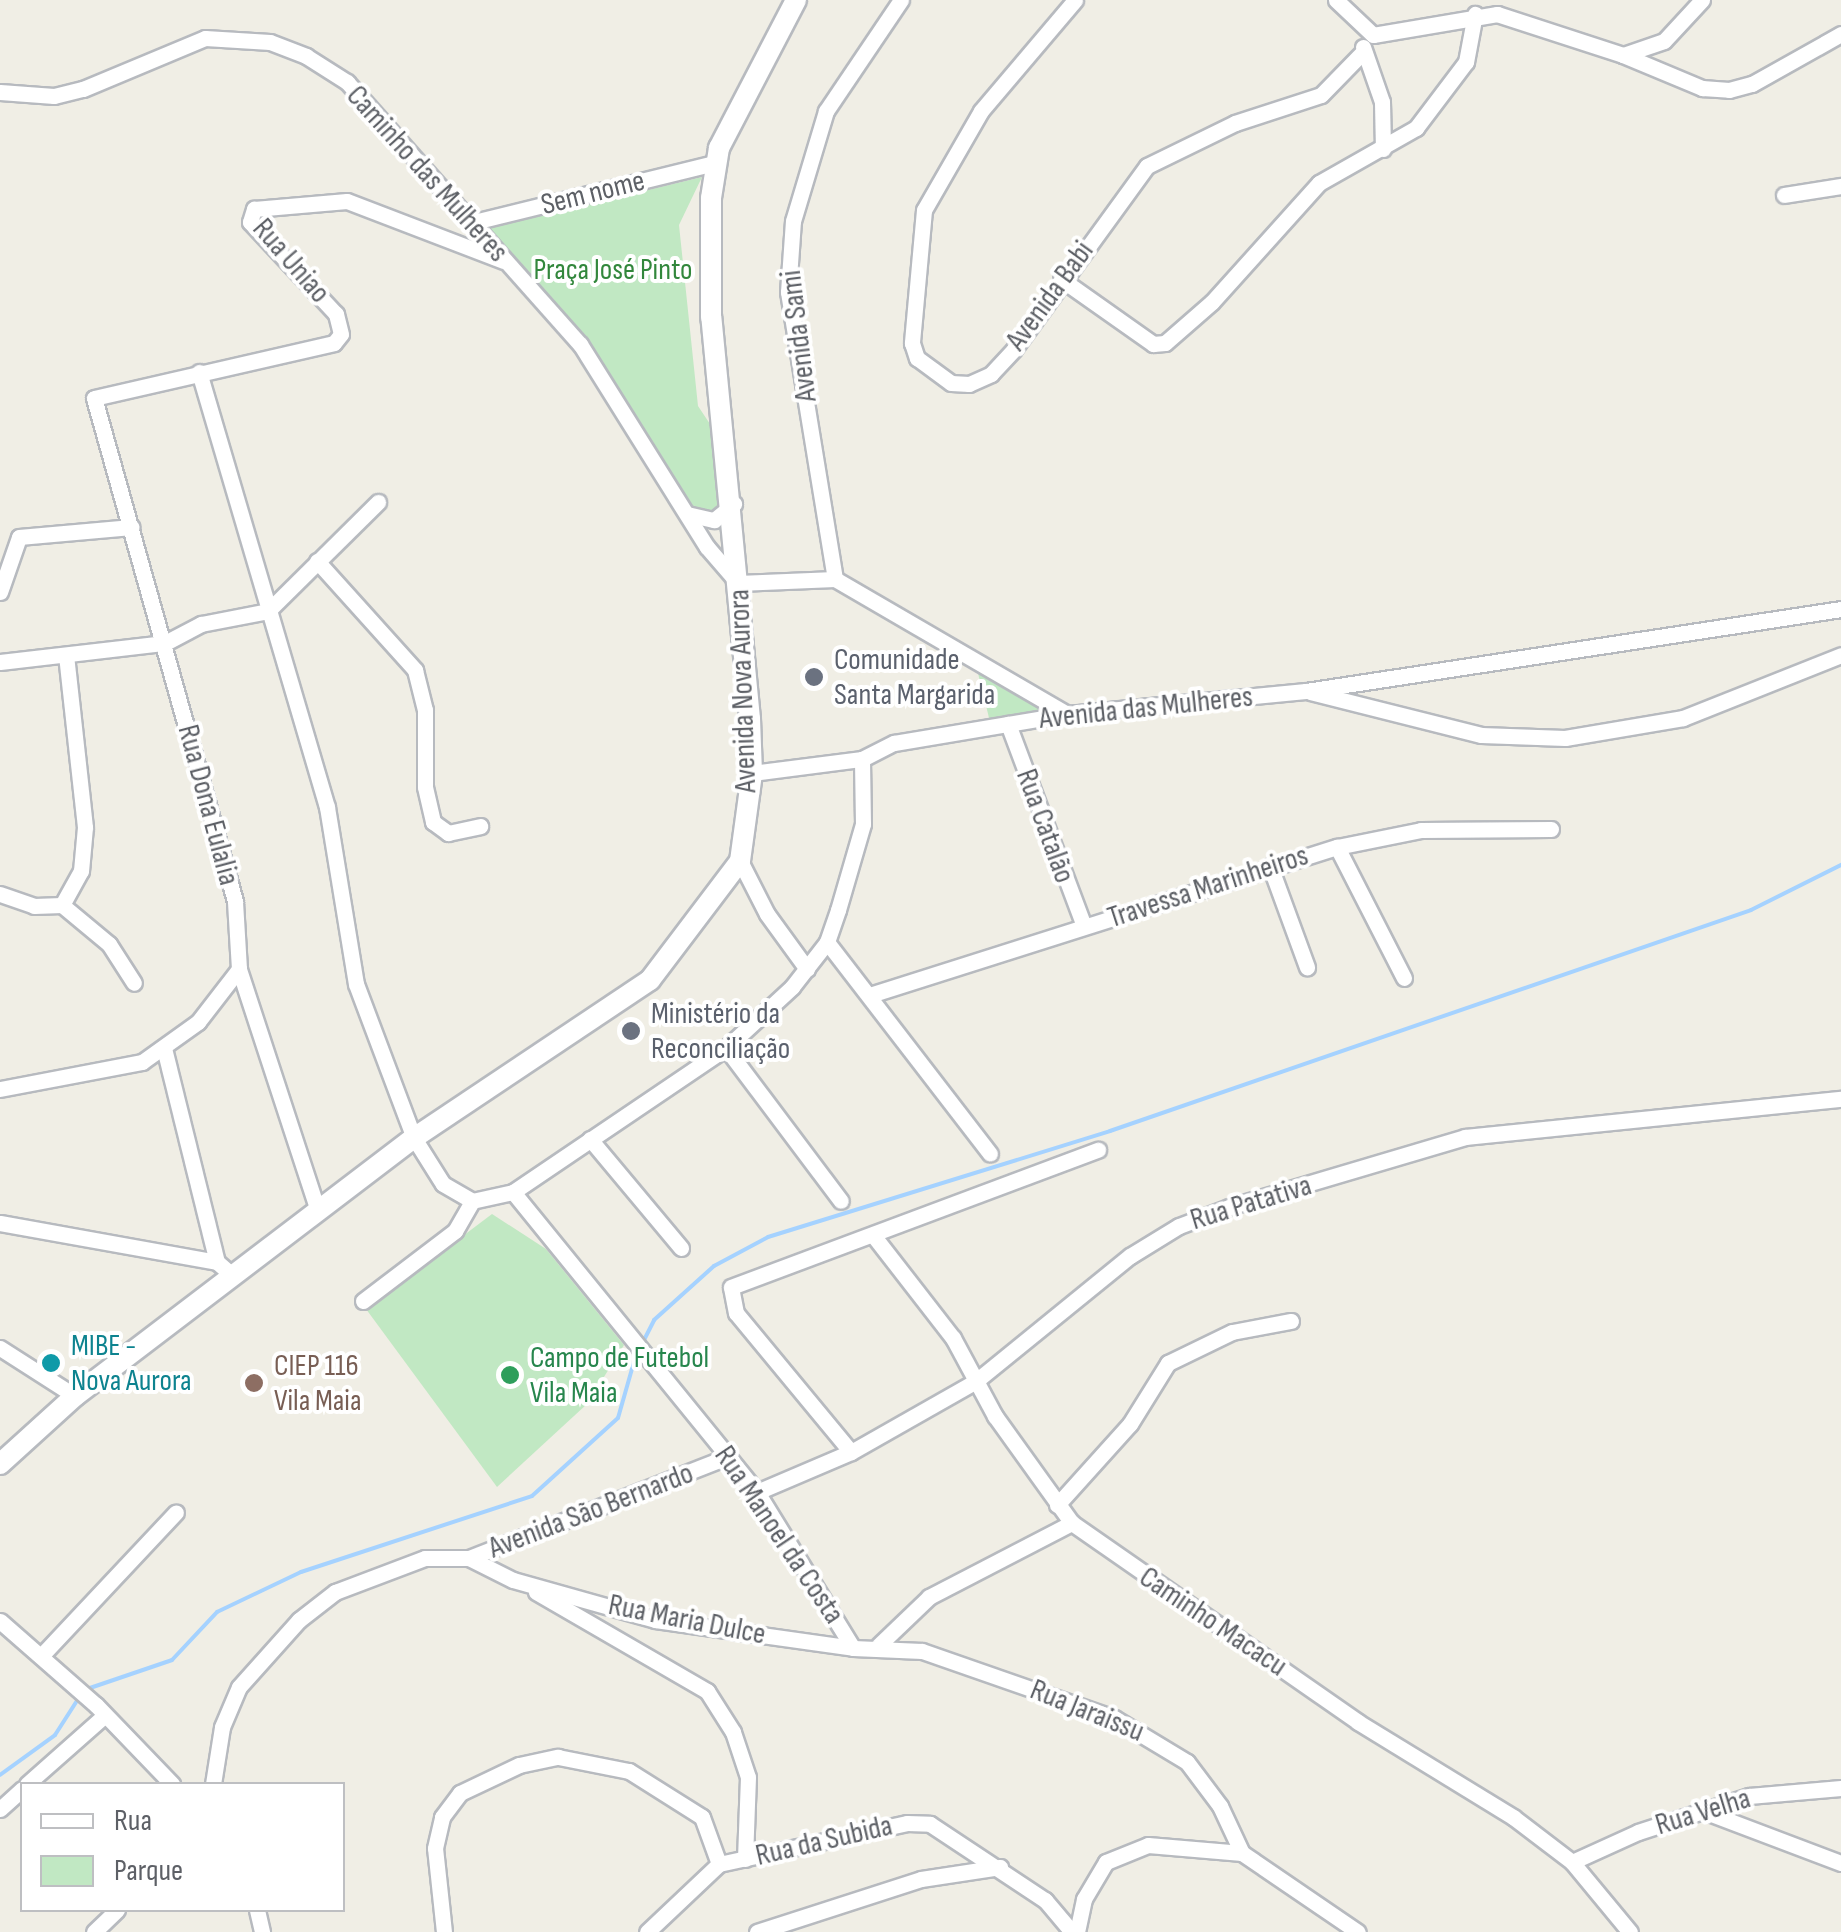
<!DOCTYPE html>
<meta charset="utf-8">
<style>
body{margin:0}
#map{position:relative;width:1841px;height:1932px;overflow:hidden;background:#f0eee5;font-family:"Sofia Sans Condensed",sans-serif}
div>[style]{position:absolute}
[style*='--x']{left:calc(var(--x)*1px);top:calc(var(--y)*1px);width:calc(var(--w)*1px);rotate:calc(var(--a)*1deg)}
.green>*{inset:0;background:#c1e8c3}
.stream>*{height:4px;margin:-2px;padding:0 2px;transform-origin:2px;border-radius:2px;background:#a5d2ff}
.roads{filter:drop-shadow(2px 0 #b7babf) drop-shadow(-2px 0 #b7babf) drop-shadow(0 2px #b7babf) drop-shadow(0 -2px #b7babf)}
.minor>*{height:15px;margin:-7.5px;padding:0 7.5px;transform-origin:7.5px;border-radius:7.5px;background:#fff}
.tertiary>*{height:20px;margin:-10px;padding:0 10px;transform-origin:10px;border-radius:10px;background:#fff}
.dots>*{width:28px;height:28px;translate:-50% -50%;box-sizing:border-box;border:5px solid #fff;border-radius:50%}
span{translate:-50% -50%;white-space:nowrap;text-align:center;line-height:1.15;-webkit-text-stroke:8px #fff;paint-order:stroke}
.street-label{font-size:30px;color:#5d6066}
.park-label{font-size:30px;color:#32873c}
.worship-label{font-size:30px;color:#5b616d}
.left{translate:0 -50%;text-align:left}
.culture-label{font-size:30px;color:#0d838f}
.leisure-label{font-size:30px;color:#27864d}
.education-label{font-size:30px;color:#785e54}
.legend{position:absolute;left:20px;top:1782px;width:325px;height:130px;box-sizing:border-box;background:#fff;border:2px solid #bebfc2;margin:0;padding:12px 18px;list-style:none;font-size:30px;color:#5d6066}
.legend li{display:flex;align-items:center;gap:20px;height:50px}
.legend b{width:50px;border:2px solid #bebfc2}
</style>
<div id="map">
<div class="green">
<div style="clip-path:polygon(702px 177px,679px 225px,698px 406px,714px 430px,724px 505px,715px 515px,689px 509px,601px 364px,486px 229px)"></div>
<div style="clip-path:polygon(977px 669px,1053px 712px,990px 722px)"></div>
<div style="clip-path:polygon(492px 1214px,546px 1249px,624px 1345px,587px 1404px,497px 1487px,366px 1309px)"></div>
</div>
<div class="stream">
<div style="--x:643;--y:1342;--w:25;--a:-63"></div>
<div style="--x:654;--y:1320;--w:81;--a:-42"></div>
<div style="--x:714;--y:1266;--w:61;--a:-28.2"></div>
<div style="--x:768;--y:1237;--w:358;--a:-17.2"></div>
<div style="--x:1110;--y:1131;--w:678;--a:-19.02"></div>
<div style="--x:1751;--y:910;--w:101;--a:-26.6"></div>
<div style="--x:87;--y:1689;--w:90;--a:-18.8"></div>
<div style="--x:172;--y:1660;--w:66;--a:-46.8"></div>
<div style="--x:217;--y:1612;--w:93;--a:-25.5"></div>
<div style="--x:301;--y:1572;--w:243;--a:-18.2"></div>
<div style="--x:532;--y:1496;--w:116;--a:-42.2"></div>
<div style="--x:618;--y:1418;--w:66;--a:-74.1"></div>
<div style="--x:0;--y:1775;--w:68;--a:-36"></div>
<div style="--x:55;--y:1735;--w:46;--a:-57.3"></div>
</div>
<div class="roads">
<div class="minor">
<div style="--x:1075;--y:0;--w:145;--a:130.3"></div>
<div style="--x:981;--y:111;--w:114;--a:119.9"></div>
<div style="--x:924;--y:210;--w:134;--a:95.2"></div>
<div style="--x:912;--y:343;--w:16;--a:72"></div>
<div style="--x:917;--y:358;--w:42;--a:36.3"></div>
<div style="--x:951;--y:383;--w:18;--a:3"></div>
<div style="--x:969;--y:384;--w:24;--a:-24"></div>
<div style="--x:991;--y:374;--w:34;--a:-47"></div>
<div style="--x:1014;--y:349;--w:226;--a:-54"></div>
<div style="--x:1147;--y:166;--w:98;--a:-26"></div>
<div style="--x:1235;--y:123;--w:90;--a:-18"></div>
<div style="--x:1321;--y:95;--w:60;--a:-45.7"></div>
<div style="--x:1336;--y:0;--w:51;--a:43.4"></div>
<div style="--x:1373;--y:35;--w:126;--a:-9.6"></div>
<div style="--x:1497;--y:14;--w:133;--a:18"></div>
<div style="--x:1623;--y:55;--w:43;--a:-18.9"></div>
<div style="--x:1664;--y:41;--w:56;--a:-47.2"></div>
<div style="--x:1363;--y:47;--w:58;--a:70.9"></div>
<div style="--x:1382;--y:102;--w:47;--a:88.8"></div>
<div style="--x:1623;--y:55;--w:86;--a:22.7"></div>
<div style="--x:1702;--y:88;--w:27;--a:4"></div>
<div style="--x:1729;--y:90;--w:24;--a:-15"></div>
<div style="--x:1752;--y:84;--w:102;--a:-29.3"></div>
<div style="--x:0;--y:92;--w:54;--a:4.2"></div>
<div style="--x:54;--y:96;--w:30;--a:-14"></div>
<div style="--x:83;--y:89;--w:132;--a:-22.7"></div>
<div style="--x:205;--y:38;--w:65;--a:3.5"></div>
<div style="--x:270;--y:42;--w:39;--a:21"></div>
<div style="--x:306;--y:56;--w:49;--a:32.4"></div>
<div style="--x:347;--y:82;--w:351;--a:48.4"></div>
<div style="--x:580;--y:344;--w:239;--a:58"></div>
<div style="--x:707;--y:547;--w:48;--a:49.3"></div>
<div style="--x:738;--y:583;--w:97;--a:-2.4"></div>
<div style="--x:835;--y:579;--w:268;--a:30.2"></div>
<div style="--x:1784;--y:195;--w:58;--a:-9"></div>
<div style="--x:470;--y:223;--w:252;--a:-13.8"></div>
<div style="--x:1061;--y:279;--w:113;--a:35.2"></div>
<div style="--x:1153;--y:344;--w:12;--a:-5"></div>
<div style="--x:1165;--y:343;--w:62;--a:-41.1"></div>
<div style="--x:1212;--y:302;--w:160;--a:-48"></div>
<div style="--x:1319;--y:183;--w:112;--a:-29.6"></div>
<div style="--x:1416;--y:128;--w:83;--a:-52.9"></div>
<div style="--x:1466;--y:62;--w:49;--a:-79.4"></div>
<div style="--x:199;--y:372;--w:453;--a:73.6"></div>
<div style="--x:327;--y:807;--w:179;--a:80.7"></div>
<div style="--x:356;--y:984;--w:165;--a:69.4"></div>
<div style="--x:414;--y:1138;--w:54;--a:57.8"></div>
<div style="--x:443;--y:1184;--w:34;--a:30"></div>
<div style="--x:687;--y:514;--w:28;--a:13"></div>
<div style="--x:714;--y:520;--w:26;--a:-39"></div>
<div style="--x:317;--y:561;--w:147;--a:48"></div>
<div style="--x:415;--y:670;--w:41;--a:76"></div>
<div style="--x:425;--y:710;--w:77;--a:90"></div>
<div style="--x:425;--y:787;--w:36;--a:77"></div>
<div style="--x:433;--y:822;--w:19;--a:36"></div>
<div style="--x:448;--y:833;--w:33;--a:-12"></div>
<div style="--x:835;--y:579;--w:291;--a:-99.3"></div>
<div style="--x:788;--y:292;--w:71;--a:-86"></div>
<div style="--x:793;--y:221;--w:115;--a:-73.3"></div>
<div style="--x:826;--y:111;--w:134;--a:-56"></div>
<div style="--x:0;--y:592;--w:58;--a:-70.9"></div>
<div style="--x:19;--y:537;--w:113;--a:-5.1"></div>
<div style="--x:0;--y:662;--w:166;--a:-6.6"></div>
<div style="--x:165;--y:643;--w:41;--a:-27.8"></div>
<div style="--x:201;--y:624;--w:68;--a:-11"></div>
<div style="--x:268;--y:611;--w:155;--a:-44.7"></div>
<div style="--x:1310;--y:692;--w:176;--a:14.1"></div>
<div style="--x:1481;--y:735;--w:84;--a:2"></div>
<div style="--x:1565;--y:738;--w:120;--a:-9.6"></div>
<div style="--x:1683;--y:718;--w:170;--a:-21.7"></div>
<div style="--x:1008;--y:724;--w:216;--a:69.4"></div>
<div style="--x:752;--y:773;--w:111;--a:-7.3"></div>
<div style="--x:862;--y:759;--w:36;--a:-27"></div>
<div style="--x:894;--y:743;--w:175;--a:-9.5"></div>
<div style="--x:1067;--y:714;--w:240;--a:-5.5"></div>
<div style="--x:1306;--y:691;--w:541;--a:-8.71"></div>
<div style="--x:1337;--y:847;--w:147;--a:62.9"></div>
<div style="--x:740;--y:861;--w:59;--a:63"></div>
<div style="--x:767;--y:914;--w:68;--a:54"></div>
<div style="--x:1270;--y:866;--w:108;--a:69.9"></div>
<div style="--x:0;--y:894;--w:36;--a:19"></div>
<div style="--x:34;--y:906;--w:28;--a:-2"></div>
<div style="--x:62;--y:905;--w:39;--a:-61"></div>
<div style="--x:81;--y:871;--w:44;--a:-84.8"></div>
<div style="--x:85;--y:827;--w:173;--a:-96.3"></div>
<div style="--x:62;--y:905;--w:61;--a:39.7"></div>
<div style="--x:109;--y:944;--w:46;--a:57.3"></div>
<div style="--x:827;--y:942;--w:267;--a:52.4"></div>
<div style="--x:873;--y:994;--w:487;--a:-17.6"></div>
<div style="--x:1337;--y:847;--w:86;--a:-11.4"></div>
<div style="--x:1421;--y:830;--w:130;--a:-0.4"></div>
<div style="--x:164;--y:1048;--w:220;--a:76.1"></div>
<div style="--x:726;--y:1048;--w:191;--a:53.1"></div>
<div style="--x:0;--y:1089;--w:145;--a:-10.8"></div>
<div style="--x:142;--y:1062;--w:69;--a:-35.5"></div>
<div style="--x:198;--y:1022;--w:67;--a:-52.3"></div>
<div style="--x:590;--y:1139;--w:142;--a:50.1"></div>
<div style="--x:513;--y:1192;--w:387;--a:50.9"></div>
<div style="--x:757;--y:1492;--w:183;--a:58.4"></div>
<div style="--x:318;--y:1211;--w:255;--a:-108.1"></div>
<div style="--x:239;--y:969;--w:68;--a:-93.4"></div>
<div style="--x:235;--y:901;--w:522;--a:-105.66"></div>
<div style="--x:94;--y:398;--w:246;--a:-12.9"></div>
<div style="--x:334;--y:343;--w:11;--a:-52"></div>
<div style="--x:341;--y:334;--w:21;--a:-104"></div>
<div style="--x:336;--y:314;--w:126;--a:-133.1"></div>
<div style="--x:250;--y:222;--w:14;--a:-73"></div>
<div style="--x:254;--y:209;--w:93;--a:-4.9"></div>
<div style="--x:347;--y:201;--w:167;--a:21"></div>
<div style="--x:0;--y:1223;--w:220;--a:10.2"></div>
<div style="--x:217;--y:1262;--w:21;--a:41"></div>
<div style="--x:873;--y:1235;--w:130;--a:52.2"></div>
<div style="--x:953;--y:1338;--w:89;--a:61.7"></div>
<div style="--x:995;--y:1416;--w:132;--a:54.3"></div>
<div style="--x:1072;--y:1523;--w:348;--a:34.8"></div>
<div style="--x:1358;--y:1722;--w:182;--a:31.5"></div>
<div style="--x:1513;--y:1817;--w:74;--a:37.3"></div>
<div style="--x:1572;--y:1862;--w:91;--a:50.4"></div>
<div style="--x:363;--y:1301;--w:116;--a:-37.3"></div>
<div style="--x:455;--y:1231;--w:34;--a:-60"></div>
<div style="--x:472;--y:1201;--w:42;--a:-12.4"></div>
<div style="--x:513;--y:1192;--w:257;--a:-34.1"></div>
<div style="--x:726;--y:1048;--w:90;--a:-42.7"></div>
<div style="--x:792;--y:987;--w:57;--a:-52.1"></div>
<div style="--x:827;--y:942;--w:34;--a:-71"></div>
<div style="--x:838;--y:910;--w:90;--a:-73.8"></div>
<div style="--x:863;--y:824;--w:65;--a:-90.9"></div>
<div style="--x:0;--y:1348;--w:89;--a:32.6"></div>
<div style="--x:851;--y:1452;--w:180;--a:-129.6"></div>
<div style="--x:736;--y:1313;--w:26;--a:-101"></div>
<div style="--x:731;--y:1287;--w:392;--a:-20.5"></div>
<div style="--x:757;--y:1492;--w:102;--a:-23.1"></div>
<div style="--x:851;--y:1452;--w:144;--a:-29.6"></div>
<div style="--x:976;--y:1381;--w:198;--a:-39.1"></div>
<div style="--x:1130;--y:1256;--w:57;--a:-31.5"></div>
<div style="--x:1179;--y:1226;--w:53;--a:-20.8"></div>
<div style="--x:1229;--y:1207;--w:246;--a:-16.5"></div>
<div style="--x:1465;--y:1137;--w:378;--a:-5.8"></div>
<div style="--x:1057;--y:1505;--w:109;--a:-48"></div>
<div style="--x:1130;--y:1424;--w:72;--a:-58.1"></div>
<div style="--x:1168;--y:1363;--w:71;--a:-25.8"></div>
<div style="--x:1232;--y:1332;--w:60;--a:-10.6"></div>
<div style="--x:469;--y:1558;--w:49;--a:26.6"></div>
<div style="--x:513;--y:1580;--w:148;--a:15.7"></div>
<div style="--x:655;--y:1620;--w:200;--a:8"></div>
<div style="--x:853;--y:1648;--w:69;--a:2.5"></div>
<div style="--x:922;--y:1651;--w:203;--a:19.2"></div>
<div style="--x:1114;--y:1718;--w:85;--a:31.1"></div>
<div style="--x:1187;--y:1762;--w:55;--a:53.1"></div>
<div style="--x:1220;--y:1806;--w:52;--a:64.9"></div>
<div style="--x:536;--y:1592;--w:198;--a:30.1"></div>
<div style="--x:707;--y:1691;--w:49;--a:57.6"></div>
<div style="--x:733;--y:1732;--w:47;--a:71.6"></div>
<div style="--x:748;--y:1777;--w:82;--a:92.1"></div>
<div style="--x:0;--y:1621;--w:128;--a:41.2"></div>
<div style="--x:96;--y:1705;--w:110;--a:46.1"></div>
<div style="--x:879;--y:1645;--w:69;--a:-43.8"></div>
<div style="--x:929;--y:1597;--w:161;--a:-27.4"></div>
<div style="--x:41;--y:1656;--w:197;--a:-46.8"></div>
<div style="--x:27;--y:1784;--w:104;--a:-41.5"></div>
<div style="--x:213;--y:1784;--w:58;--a:-81"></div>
<div style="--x:222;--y:1727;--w:43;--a:-67"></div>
<div style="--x:239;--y:1687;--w:90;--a:-48.2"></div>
<div style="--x:299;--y:1620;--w:46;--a:-37.9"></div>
<div style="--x:335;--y:1592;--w:96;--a:-20.7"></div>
<div style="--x:425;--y:1558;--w:44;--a:0"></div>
<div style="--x:469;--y:1558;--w:279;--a:-21.4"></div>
<div style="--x:0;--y:1809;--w:30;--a:-42"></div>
<div style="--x:1706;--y:1812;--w:144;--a:20.7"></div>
<div style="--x:1572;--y:1862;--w:72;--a:-24.4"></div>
<div style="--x:1638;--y:1832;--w:117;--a:-18"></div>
<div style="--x:1749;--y:1796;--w:92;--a:-5"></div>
<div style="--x:719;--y:1864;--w:192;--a:-12.3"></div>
<div style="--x:907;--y:1823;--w:23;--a:2"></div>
<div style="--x:930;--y:1824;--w:138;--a:33.5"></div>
<div style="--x:1045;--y:1900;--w:42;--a:49.8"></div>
<div style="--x:257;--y:1910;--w:23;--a:77"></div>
<div style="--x:94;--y:1932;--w:32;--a:-44"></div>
<div style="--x:444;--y:1932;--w:84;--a:-96.1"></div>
<div style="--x:435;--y:1848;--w:32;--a:-77"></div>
<div style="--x:442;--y:1817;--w:30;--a:-53"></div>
<div style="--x:460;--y:1793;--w:65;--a:-25.4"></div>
<div style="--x:519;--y:1765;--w:40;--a:-12"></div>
<div style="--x:558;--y:1757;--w:72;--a:11.2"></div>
<div style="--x:629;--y:1771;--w:86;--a:32.2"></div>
<div style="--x:702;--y:1817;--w:50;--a:70.1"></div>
<div style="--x:647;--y:1932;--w:99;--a:-43.4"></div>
<div style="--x:757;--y:1932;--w:172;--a:-17.9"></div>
<div style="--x:921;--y:1879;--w:80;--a:-8.6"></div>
<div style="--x:1077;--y:1932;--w:34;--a:-78"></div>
<div style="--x:1084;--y:1899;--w:43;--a:-59.3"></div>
<div style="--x:1106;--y:1862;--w:45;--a:-22"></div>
<div style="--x:1148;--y:1845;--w:94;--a:4.9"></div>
<div style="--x:1242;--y:1853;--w:140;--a:34.3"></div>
</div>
<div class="tertiary">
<div style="--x:0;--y:1464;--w:101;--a:-42.2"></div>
<div style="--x:75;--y:1396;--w:426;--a:-37.3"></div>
<div style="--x:414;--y:1138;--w:284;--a:-33.8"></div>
<div style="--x:650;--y:980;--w:149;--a:-52.9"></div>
<div style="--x:740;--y:861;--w:89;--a:-82.2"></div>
<div style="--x:752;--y:773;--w:54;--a:-92.1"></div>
<div style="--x:750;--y:719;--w:404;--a:-95.5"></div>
<div style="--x:711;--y:317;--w:119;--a:-90"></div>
<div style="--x:711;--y:198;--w:51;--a:-80.9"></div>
<div style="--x:719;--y:148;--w:167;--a:-62.5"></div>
</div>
</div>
<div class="dots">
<div style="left:814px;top:677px;background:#6b7280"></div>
<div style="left:631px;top:1031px;background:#6b7280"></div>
<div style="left:51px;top:1363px;background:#0f9aa8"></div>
<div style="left:510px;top:1375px;background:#2e9e5b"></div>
<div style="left:254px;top:1383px;background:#8d6e63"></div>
</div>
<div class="street-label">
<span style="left:427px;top:174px;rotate:48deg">Caminho das Mulheres</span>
<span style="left:593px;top:193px;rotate:-14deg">Sem nome</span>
<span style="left:291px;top:261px;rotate:49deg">Rua Uniao</span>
<span style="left:1050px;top:296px;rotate:-54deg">Avenida Babi</span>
<span style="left:799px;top:336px;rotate:-97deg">Avenida Sami</span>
<span style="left:743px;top:691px;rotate:-92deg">Avenida Nova Aurora</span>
<span style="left:1146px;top:708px;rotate:-6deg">Avenida das Mulheres</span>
<span style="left:208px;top:805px;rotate:75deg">Rua Dona Eulalia</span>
<span style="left:1045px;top:826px;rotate:70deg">Rua Catalão</span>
<span style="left:1208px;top:887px;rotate:-18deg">Travessa Marinheiros</span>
<span style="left:1251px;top:1203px;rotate:-17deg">Rua Patativa</span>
<span style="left:591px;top:1511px;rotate:-21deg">Avenida São Bernardo</span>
<span style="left:779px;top:1535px;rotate:56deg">Rua Manoel da Costa</span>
<span style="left:687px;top:1620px;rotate:11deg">Rua Maria Dulce</span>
<span style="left:1213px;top:1622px;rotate:34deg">Caminho Macacu</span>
<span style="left:1087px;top:1711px;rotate:22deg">Rua Jaraissu</span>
<span style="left:1703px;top:1812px;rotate:-17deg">Rua Velha</span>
<span style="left:824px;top:1841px;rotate:-13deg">Rua da Subida</span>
</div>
<div class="park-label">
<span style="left:613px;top:270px">Praça José Pinto</span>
</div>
<div class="worship-label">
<span class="left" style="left:834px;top:677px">Comunidade<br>Santa Margarida</span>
<span class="left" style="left:651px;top:1031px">Ministério da<br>Reconciliação</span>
</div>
<div class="culture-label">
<span class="left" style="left:71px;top:1363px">MIBE -<br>Nova Aurora</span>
</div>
<div class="leisure-label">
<span class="left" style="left:530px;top:1375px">Campo de Futebol<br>Vila Maia</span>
</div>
<div class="education-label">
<span class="left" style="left:274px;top:1383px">CIEP 116<br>Vila Maia</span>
</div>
<ul class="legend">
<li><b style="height:12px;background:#fff"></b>Rua</li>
<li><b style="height:28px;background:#c1e8c3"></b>Parque</li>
</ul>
</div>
